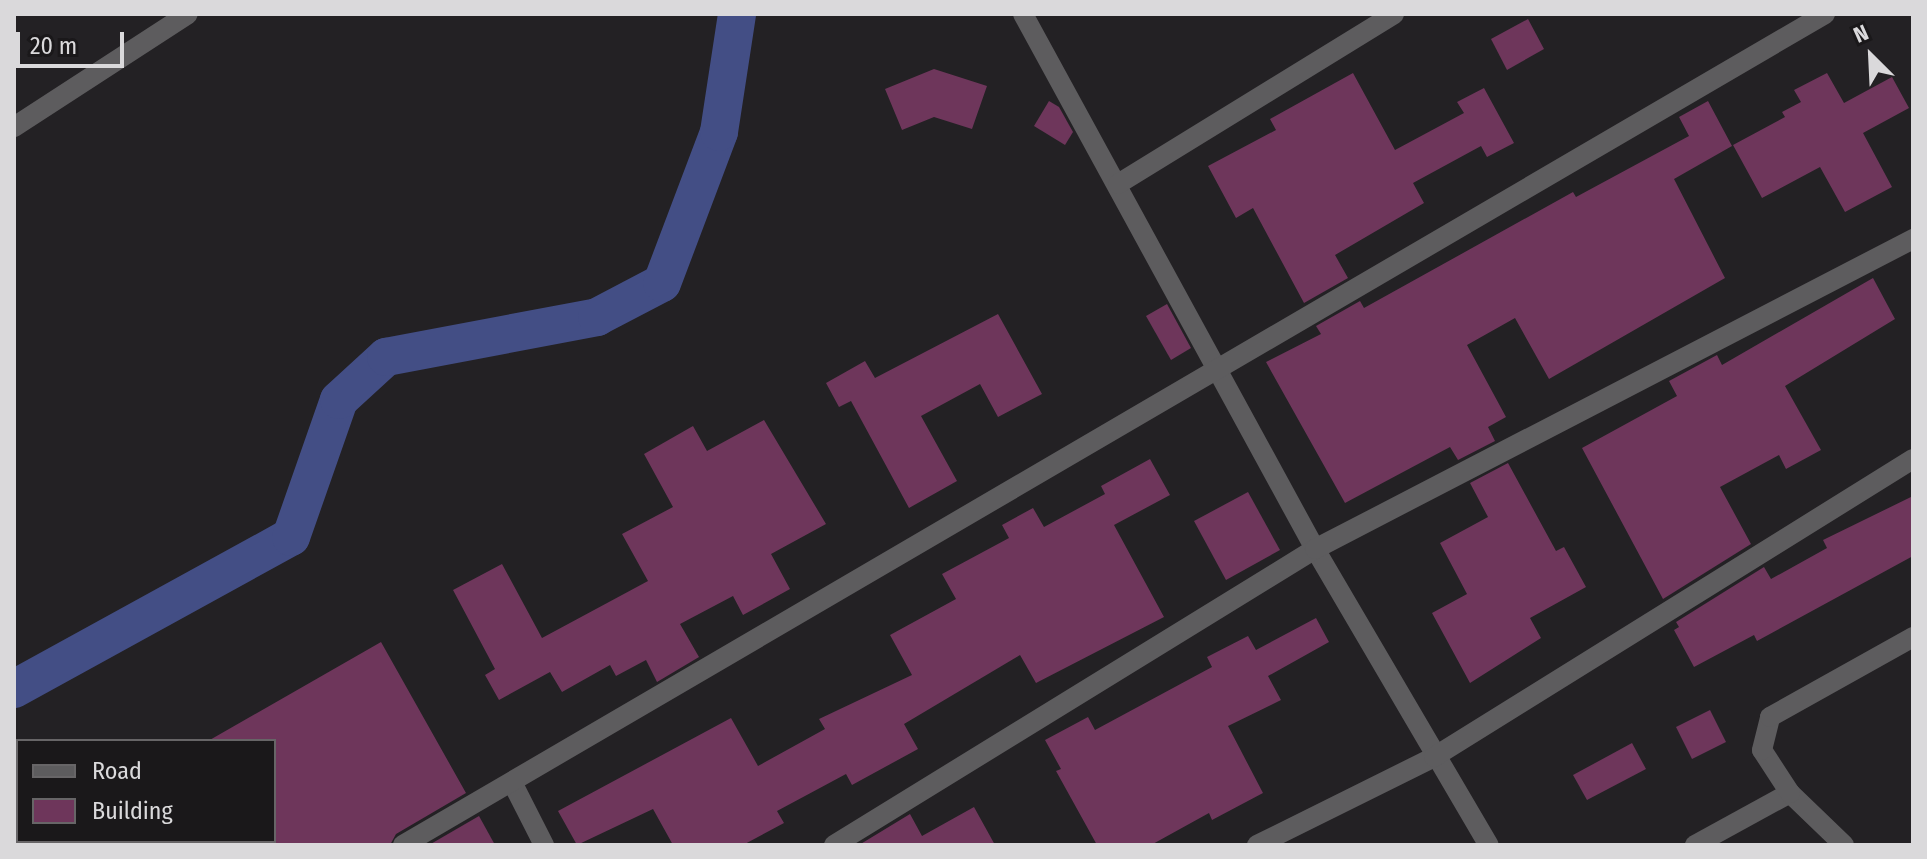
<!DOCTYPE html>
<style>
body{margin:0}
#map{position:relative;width:1927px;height:859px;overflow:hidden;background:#232124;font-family:"Fira Sans Condensed",sans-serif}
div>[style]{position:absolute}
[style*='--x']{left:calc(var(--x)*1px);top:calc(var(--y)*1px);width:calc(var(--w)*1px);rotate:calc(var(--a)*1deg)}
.canal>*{height:38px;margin:-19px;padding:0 19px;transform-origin:19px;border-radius:19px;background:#434e85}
.building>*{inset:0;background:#6e365b}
.minor>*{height:20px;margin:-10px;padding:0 10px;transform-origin:10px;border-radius:10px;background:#5d5c5e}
span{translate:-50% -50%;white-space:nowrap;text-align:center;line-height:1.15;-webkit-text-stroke:6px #1a181a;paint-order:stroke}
.frame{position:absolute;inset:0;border:16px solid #dad9db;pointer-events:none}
.legend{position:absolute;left:16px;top:739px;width:260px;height:104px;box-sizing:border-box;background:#1a181a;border:2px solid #676567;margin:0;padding:10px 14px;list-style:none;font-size:24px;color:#dad9db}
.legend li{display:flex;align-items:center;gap:16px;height:40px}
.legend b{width:40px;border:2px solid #676567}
.north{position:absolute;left:1831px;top:16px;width:80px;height:80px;-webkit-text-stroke:6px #1a181a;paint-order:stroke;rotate:336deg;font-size:22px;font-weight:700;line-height:32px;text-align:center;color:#dad9db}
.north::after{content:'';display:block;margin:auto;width:28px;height:36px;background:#dad9db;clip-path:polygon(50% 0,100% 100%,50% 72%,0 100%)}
.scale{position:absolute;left:16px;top:32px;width:108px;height:36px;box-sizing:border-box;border:4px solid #dad9db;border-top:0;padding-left:10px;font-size:24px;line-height:28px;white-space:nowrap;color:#dad9db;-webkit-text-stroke:6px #1a181a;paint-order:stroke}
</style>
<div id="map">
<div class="canal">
<div style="--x:14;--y:689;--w:316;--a:-28.8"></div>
<div style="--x:291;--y:537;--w:145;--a:-70.7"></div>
<div style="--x:339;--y:400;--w:64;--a:-42.5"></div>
<div style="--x:386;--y:357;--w:215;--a:-10.7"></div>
<div style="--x:597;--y:317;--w:73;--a:-27.6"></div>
<div style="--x:662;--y:283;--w:161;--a:-69.3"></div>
<div style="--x:719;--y:132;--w:119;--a:-81.3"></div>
</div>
<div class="building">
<div style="clip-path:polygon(1528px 19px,1544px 49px,1507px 70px,1491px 39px)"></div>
<div style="clip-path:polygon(934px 69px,987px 86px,972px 129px,934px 117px,902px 130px,885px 89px)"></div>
<div style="clip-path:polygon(1353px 73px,1395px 150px,1464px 113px,1457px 102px,1484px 88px,1514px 143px,1487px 157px,1481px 146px,1413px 183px,1424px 203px,1335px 255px,1348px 278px,1304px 303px,1253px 208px,1236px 218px,1208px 166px,1276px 130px,1270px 119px)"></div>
<div style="clip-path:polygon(1827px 73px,1844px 103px,1892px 77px,1909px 108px,1863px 133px,1892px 187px,1845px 212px,1820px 167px,1762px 198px,1733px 145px,1785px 117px,1782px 112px,1801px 102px,1794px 90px)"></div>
<div style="clip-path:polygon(1049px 101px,1059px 107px,1073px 132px,1065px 145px,1034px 126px)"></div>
<div style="clip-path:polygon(1708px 101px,1732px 146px,1674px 179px,1725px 278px,1549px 379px,1515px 318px,1467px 345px,1506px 417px,1488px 427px,1495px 441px,1458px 460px,1450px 447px,1345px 503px,1266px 362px,1321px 334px,1316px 326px,1360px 301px,1364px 308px,1573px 192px,1576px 197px,1689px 136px,1679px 117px)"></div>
<div style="clip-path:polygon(1873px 278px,1895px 319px,1785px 386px,1821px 450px,1786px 469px,1779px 455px,1720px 487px,1751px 544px,1663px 599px,1582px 448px,1677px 396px,1669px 381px,1717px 355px,1722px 365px)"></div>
<div style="clip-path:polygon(1167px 304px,1191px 348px,1171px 360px,1146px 316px)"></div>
<div style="clip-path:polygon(998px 314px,1042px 394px,998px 417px,980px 384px,921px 416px,957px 481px,909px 508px,851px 401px,839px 407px,826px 383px,865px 361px,875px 378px)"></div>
<div style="clip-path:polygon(764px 420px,826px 524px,771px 554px,790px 589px,743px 615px,733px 596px,680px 624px,699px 657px,657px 682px,646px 660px,616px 676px,610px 665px,562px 692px,550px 672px,499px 700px,485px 675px,495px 669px,453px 590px,502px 564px,542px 638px,648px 581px,622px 534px,673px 507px,644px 454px,693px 426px,707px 451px)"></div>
<div style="clip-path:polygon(1150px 459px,1170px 495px,1114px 525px,1164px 617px,1036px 683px,1020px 655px,904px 724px,918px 749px,852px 785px,846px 774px,777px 811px,784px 823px,743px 845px,673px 845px,653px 809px,577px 845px,558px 811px,731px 718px,758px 766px,825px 729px,819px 719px,912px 675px,890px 635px,956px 599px,942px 574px,1009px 538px,1002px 525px,1033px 508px,1044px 527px,1105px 494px,1101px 486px)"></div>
<div style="clip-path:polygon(1508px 463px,1556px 551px,1564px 547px,1586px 587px,1530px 618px,1541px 638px,1470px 683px,1432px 613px,1467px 594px,1440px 543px,1488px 517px,1470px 483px)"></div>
<div style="clip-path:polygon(1248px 492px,1280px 550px,1226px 580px,1194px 521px)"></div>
<div style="clip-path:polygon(1913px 496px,1913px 556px,1757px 641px,1754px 635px,1694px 667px,1674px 630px,1679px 627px,1676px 622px,1764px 567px,1771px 579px,1827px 548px,1823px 540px)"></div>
<div style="clip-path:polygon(1316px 618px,1329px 642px,1268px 676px,1281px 700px,1228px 726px,1263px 793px,1212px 820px,1209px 813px,1151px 845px,1097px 845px,1056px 771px,1061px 769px,1045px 740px,1088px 717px,1095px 730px,1212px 667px,1207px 657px,1248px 636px,1256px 650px)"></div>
<div style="clip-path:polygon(381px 642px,466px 793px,396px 834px,390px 845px,274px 845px,274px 741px,208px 741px)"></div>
<div style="clip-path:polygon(1710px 710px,1726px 742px,1692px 759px,1676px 727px)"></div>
<div style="clip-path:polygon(1632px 743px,1646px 769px,1587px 800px,1573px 775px)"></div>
<div style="clip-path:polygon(974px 807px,995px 845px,859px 845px,910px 814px,922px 836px)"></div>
<div style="clip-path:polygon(479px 816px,495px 845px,429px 845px)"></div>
</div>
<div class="minor">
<div style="--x:1023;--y:14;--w:609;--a:61.37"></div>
<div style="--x:1315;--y:549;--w:343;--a:59.6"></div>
<div style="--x:14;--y:127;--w:207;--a:-33"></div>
<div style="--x:1118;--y:184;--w:324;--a:-31.6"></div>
<div style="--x:512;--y:782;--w:71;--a:63.1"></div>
<div style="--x:403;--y:845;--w:1647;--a:-30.3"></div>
<div style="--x:834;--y:845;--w:565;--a:-31.61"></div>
<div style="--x:1315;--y:549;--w:674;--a:-27.4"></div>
<div style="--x:1257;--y:845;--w:198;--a:-26.4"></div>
<div style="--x:1434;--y:757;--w:564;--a:-31.89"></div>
<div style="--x:1695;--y:845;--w:108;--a:-28.7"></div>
<div style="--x:1844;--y:845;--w:75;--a:-136.1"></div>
<div style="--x:1790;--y:793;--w:51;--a:-123.1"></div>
<div style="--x:1762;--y:750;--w:34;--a:-76"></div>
<div style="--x:1770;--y:717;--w:164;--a:-29.2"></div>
</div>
<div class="frame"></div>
<ul class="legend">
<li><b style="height:10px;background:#5d5c5e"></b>Road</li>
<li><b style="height:22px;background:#6e365b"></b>Building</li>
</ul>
<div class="north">N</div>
<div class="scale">20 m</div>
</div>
